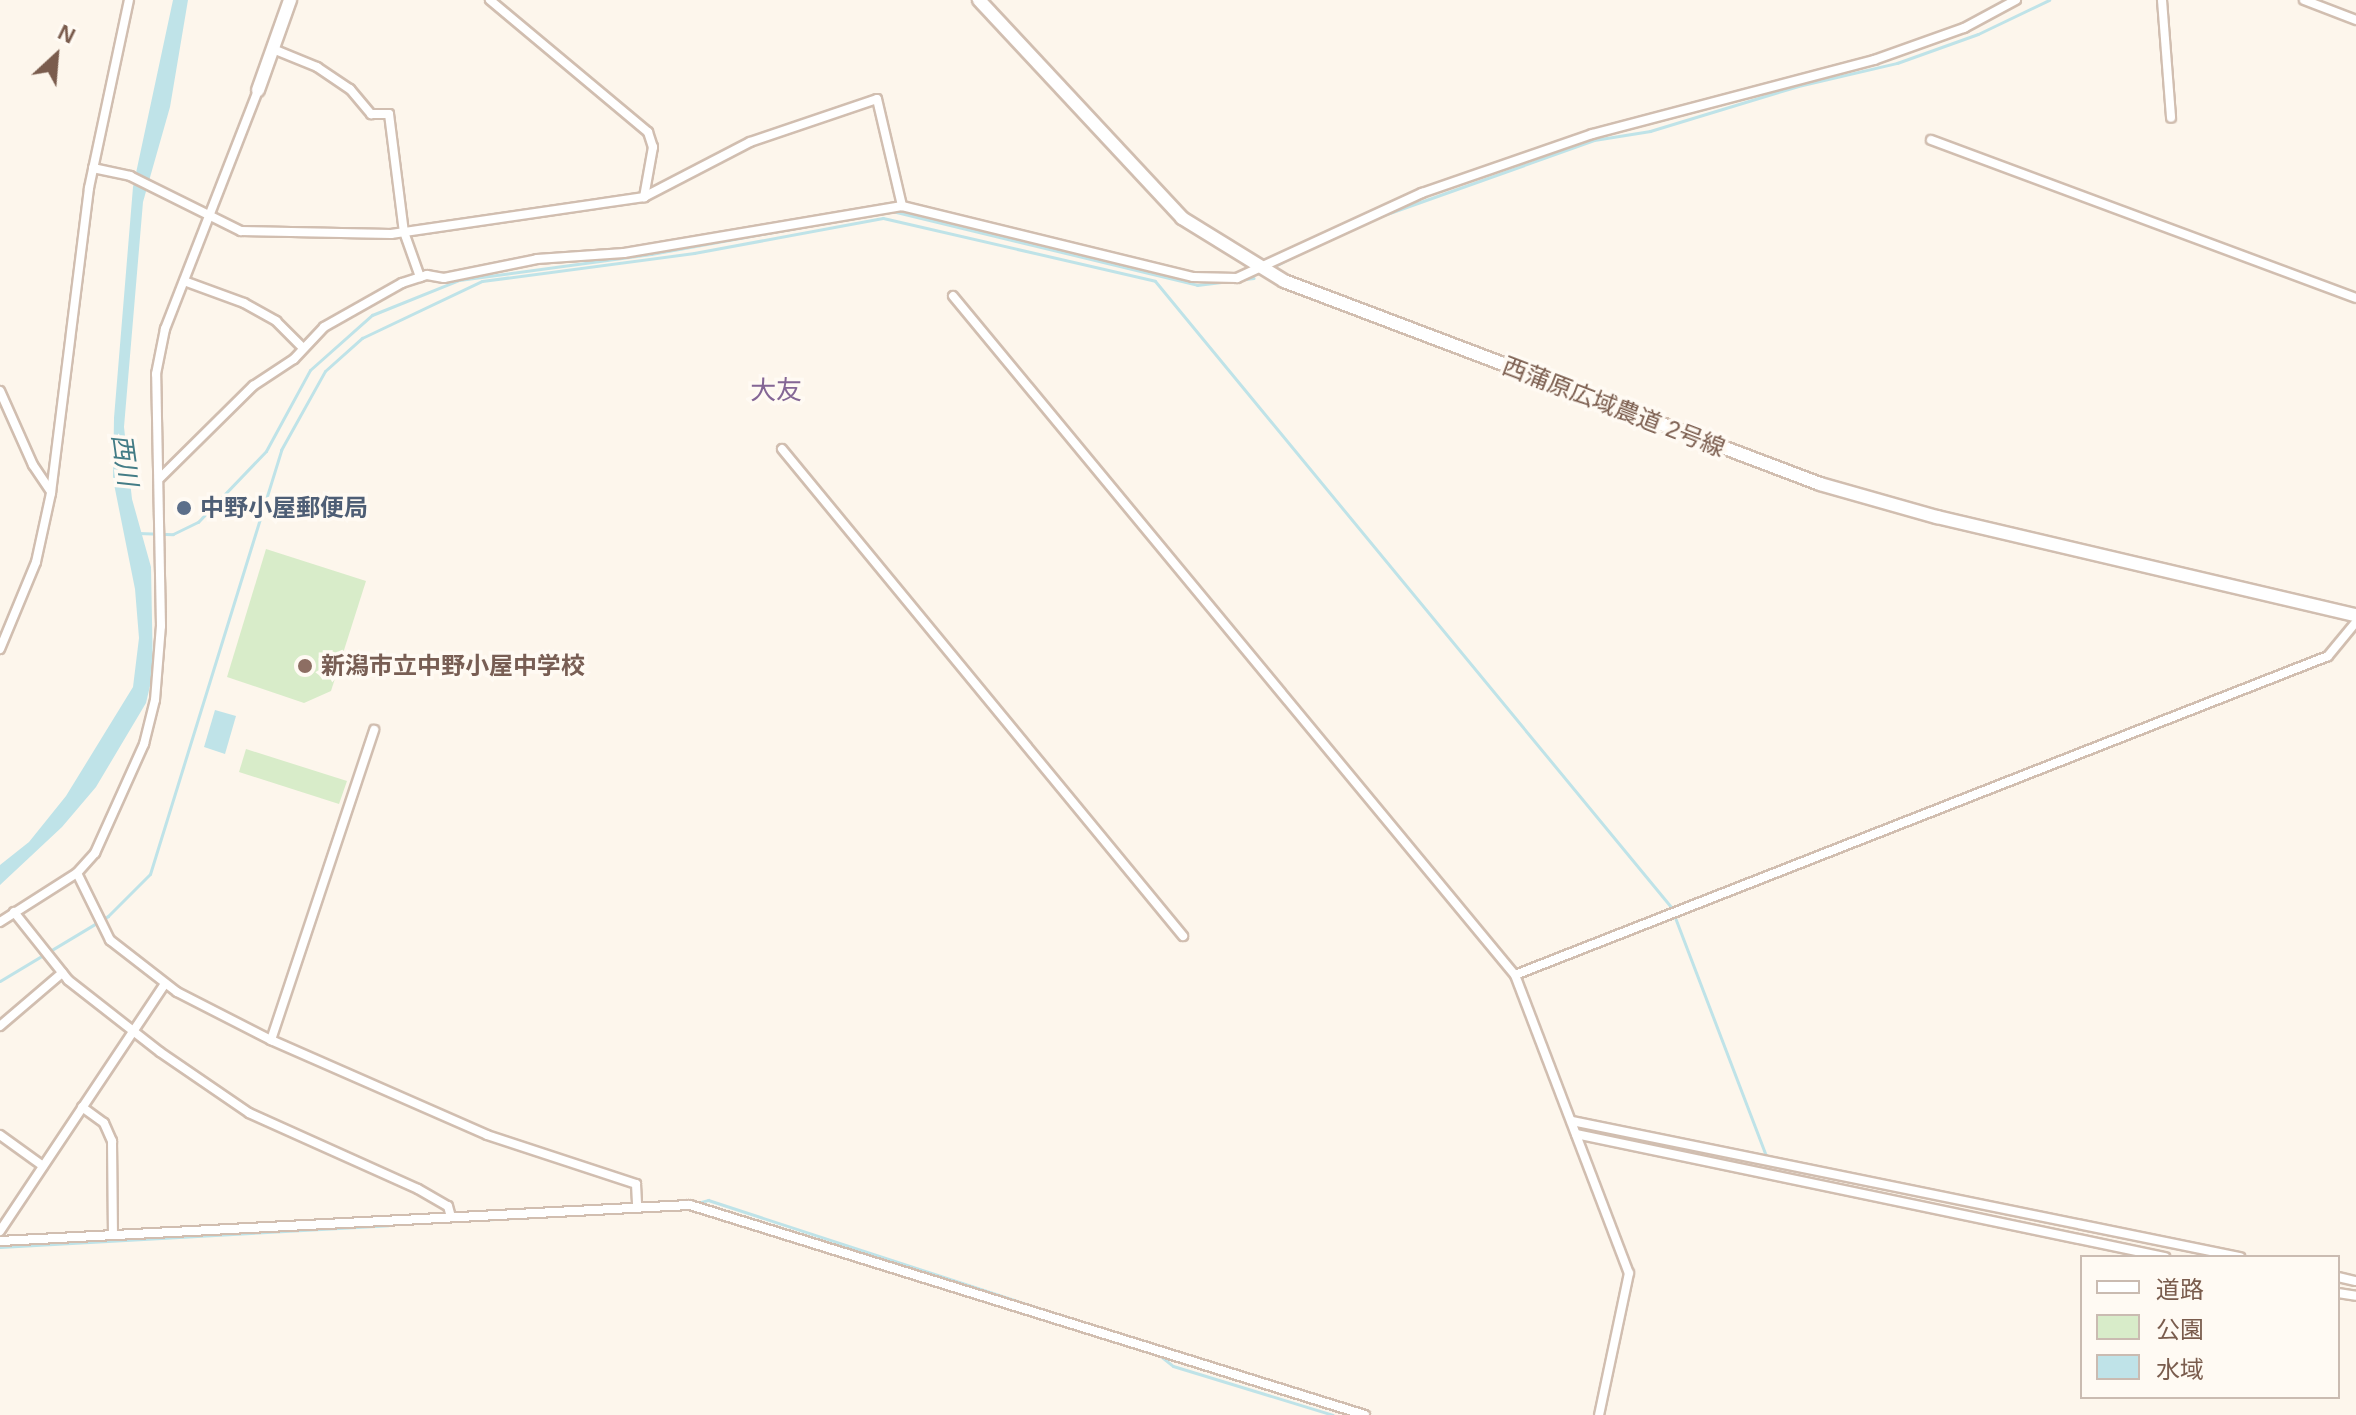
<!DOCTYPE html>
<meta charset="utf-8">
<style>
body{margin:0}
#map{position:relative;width:2356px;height:1415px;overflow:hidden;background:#fdf6ec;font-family:Helvetica,"Noto Sans JP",sans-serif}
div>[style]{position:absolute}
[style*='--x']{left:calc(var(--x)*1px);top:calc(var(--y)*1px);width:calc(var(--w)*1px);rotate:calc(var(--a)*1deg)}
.green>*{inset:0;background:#d8ecc9}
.water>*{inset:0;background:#bfe3e8}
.stream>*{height:3px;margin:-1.5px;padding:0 1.5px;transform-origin:1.5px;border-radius:1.5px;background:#bfe3e8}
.roads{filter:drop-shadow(2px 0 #d1beb0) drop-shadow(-2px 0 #d1beb0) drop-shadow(0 2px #d1beb0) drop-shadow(0 -2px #d1beb0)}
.street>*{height:8px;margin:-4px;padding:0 4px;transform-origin:4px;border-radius:4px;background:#fff}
.secondary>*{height:12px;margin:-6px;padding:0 6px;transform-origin:6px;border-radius:6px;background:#fff}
.dots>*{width:22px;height:22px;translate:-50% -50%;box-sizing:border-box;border:4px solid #fffaf3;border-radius:50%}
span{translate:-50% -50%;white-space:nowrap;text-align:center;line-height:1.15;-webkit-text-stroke:7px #fffaf3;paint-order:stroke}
.street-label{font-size:24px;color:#7a5c4d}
.service-label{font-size:24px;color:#4e5e75;font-weight:700}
.left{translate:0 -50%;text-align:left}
.education-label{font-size:24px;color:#785e54;font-weight:700}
.neighbourhood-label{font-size:26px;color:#846695}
.water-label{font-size:26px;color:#437c86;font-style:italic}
.legend{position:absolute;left:2080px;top:1255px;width:260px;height:144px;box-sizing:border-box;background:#fffaf3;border:2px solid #cabbb1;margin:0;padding:10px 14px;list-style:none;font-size:24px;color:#7a5c4d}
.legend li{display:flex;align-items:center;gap:16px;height:40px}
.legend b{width:40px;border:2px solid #cabbb1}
.north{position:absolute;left:16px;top:16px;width:80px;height:80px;-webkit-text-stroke:6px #fffaf3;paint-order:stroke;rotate:26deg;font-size:22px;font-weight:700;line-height:32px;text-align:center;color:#7a5c4d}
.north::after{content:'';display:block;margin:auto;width:28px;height:36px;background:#7a5c4d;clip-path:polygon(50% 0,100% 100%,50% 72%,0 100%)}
</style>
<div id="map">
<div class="green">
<div style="clip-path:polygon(266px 549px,366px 581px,331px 691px,304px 703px,227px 677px)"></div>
<div style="clip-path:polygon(246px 749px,347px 781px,339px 804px,239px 772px)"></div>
</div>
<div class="water">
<div style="clip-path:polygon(173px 0,188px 0,170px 107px,143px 202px,124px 427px,132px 499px,151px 567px,153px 673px,146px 703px,96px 787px,62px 827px,0 885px,0 865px,29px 842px,66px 796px,133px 687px,139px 638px,135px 589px,113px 479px,114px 418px,133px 187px)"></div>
<div style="clip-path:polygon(215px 710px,236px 716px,225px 754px,204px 747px)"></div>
</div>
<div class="stream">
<div style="--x:892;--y:211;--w:314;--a:13.6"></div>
<div style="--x:1197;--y:285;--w:57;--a:-7"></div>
<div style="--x:1381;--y:216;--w:226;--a:-19.6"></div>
<div style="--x:1594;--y:140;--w:57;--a:-9.1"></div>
<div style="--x:1650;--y:131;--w:155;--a:-16.9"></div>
<div style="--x:1798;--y:86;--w:102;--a:-13.1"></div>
<div style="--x:1897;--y:63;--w:86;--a:-19.7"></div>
<div style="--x:1978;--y:34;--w:79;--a:-25.6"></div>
<div style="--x:1271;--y:268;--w:27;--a:-27"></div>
<div style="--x:138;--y:533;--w:35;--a:2"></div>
<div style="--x:173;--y:534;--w:28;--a:-26"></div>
<div style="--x:198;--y:522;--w:98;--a:-46.2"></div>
<div style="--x:266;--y:451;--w:92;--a:-61.5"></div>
<div style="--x:310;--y:370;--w:83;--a:-41.6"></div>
<div style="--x:372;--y:315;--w:94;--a:-21.9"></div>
<div style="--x:459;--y:280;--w:194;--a:-7.7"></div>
<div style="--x:651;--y:254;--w:181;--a:-10.2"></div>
<div style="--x:0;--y:981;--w:126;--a:-31"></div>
<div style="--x:108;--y:916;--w:59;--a:-45"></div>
<div style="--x:150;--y:874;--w:444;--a:-72.8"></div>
<div style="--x:281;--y:450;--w:90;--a:-60.9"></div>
<div style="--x:325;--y:371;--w:50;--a:-41.7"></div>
<div style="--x:362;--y:338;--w:133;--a:-25.4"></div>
<div style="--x:482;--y:281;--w:214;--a:-7.5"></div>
<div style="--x:694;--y:253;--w:192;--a:-10.5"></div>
<div style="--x:883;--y:218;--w:279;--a:13"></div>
<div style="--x:1155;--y:281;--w:811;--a:50.5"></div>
<div style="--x:1671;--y:907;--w:277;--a:69.1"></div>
<div style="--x:694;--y:1204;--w:15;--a:-16"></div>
<div style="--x:708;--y:1200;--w:457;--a:18.1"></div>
<div style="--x:475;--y:1220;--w:76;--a:-3"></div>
<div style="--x:0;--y:1247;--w:389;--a:-3.2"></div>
<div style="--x:1158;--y:1354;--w:19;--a:39"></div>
<div style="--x:1173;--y:1366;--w:167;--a:17"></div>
</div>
<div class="roads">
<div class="street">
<div style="--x:490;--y:0;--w:206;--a:39.9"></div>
<div style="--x:648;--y:132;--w:16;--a:72"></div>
<div style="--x:653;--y:147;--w:51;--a:100.2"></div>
<div style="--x:2162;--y:0;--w:118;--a:85.6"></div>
<div style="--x:2304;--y:0;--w:56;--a:21"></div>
<div style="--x:273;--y:49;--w:48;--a:22.2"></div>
<div style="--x:317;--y:67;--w:40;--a:34"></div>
<div style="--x:350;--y:89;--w:33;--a:50"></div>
<div style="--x:371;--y:114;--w:18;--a:0"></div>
<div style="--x:389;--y:114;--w:119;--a:82.8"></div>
<div style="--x:404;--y:232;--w:48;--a:70.4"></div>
<div style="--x:1931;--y:140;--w:453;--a:20.4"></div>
<div style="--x:93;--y:168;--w:38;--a:12"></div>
<div style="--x:130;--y:176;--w:124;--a:26.4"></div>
<div style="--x:241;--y:231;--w:150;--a:1.1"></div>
<div style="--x:391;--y:234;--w:256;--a:-8.3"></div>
<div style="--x:644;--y:197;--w:119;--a:-27.4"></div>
<div style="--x:750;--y:142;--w:134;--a:-18.7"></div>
<div style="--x:877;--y:99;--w:110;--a:76.8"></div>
<div style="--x:184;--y:281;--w:64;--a:20.1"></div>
<div style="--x:244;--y:303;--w:37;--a:29"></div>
<div style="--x:276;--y:321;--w:38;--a:45"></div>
<div style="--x:953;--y:296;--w:881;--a:50.39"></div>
<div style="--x:1515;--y:975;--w:319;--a:69.1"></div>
<div style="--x:1629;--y:1273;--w:145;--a:101.9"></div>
<div style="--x:0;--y:391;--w:81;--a:66"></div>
<div style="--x:33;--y:465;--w:32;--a:56"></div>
<div style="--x:782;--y:449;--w:631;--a:50.53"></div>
<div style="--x:160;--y:478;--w:131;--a:-44.7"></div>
<div style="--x:253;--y:386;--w:49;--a:-33.4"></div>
<div style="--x:294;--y:359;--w:44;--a:-46.8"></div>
<div style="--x:324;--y:327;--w:90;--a:-29.4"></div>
<div style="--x:402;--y:283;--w:26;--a:-18"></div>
<div style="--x:427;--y:275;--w:17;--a:10"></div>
<div style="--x:444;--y:278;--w:95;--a:-11.5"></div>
<div style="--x:537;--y:259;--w:87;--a:-3.9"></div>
<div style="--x:624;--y:253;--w:282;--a:-9.6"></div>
<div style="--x:902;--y:206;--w:300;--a:13.7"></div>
<div style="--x:1193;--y:277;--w:44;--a:1.3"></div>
<div style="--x:1237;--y:278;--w:204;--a:-24.7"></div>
<div style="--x:1422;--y:193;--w:180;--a:-19.1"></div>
<div style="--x:1592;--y:134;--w:292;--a:-14.7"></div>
<div style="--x:1874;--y:60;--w:96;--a:-19.6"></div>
<div style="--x:1964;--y:28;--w:59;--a:-28.3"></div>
<div style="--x:0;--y:649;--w:94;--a:-67.5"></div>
<div style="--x:36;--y:562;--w:71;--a:-77.7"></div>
<div style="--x:51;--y:493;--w:307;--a:-82.9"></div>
<div style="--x:89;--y:188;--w:192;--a:-78"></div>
<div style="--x:77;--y:873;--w:75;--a:63.8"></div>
<div style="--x:110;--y:940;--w:85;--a:37.8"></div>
<div style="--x:177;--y:992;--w:106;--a:27.1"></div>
<div style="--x:271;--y:1040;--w:236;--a:23.7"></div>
<div style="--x:487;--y:1135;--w:157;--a:18.2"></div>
<div style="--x:636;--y:1184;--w:21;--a:87"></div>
<div style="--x:14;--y:912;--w:87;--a:51.5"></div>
<div style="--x:68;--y:980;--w:117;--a:38"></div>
<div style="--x:160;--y:1052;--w:108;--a:34.4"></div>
<div style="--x:249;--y:1113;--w:185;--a:24.2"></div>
<div style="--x:418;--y:1189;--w:34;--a:30"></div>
<div style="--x:448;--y:1206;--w:11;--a:75"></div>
<div style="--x:0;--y:922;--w:91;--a:-32.5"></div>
<div style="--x:77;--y:873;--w:27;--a:-48"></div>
<div style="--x:95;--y:853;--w:120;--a:-65.8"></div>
<div style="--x:144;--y:744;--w:45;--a:-76"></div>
<div style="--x:155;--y:700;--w:74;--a:-85.4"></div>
<div style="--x:161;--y:626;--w:252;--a:-91.1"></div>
<div style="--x:156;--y:374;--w:46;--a:-78.7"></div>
<div style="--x:165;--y:329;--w:256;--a:-68.7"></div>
<div style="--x:1515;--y:975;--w:873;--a:-21.42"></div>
<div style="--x:2328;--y:656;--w:44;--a:-50.5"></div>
<div style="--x:0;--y:1026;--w:82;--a:-40.5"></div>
<div style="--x:271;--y:1040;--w:327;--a:-71.6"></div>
<div style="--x:82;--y:1107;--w:27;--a:36"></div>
<div style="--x:104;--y:1123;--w:20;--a:66"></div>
<div style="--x:112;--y:1141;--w:94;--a:89.4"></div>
<div style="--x:1572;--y:1121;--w:682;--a:11.51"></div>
<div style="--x:1576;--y:1134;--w:602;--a:11.8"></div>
<div style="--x:0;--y:1135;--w:53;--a:35.8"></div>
<div style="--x:0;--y:1231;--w:297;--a:-56.3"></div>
<div style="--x:0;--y:1241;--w:691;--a:-2.99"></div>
<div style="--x:690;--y:1205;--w:707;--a:17.28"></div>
<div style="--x:2338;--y:1277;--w:18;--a:13"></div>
<div style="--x:2338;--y:1293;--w:18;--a:9"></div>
</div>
<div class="secondary">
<div style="--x:979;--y:0;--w:298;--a:47"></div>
<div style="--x:1182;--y:218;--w:120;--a:31.7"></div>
<div style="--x:1284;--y:281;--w:573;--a:20.74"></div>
<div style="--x:1820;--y:484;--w:122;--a:15.8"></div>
<div style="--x:1937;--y:517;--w:430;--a:13.2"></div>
<div style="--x:258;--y:90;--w:96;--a:-70.4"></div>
</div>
</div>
<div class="dots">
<div style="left:184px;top:508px;background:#5c6f8a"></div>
<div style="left:305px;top:666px;background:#8d6e63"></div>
</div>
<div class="street-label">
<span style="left:1614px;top:407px;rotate:21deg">西蒲原広域農道 2号線</span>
</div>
<div class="service-label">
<span class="left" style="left:200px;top:508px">中野小屋郵便局</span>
</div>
<div class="education-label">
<span class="left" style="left:321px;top:666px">新潟市立中野小屋中学校</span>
</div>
<div class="neighbourhood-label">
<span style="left:776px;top:391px">大友</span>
</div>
<div class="water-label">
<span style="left:124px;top:460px;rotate:82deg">西川</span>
</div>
<ul class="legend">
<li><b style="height:10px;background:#fff"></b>道路</li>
<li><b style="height:22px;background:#d8ecc9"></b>公園</li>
<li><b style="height:22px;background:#bfe3e8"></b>水域</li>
</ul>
<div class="north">N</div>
</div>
